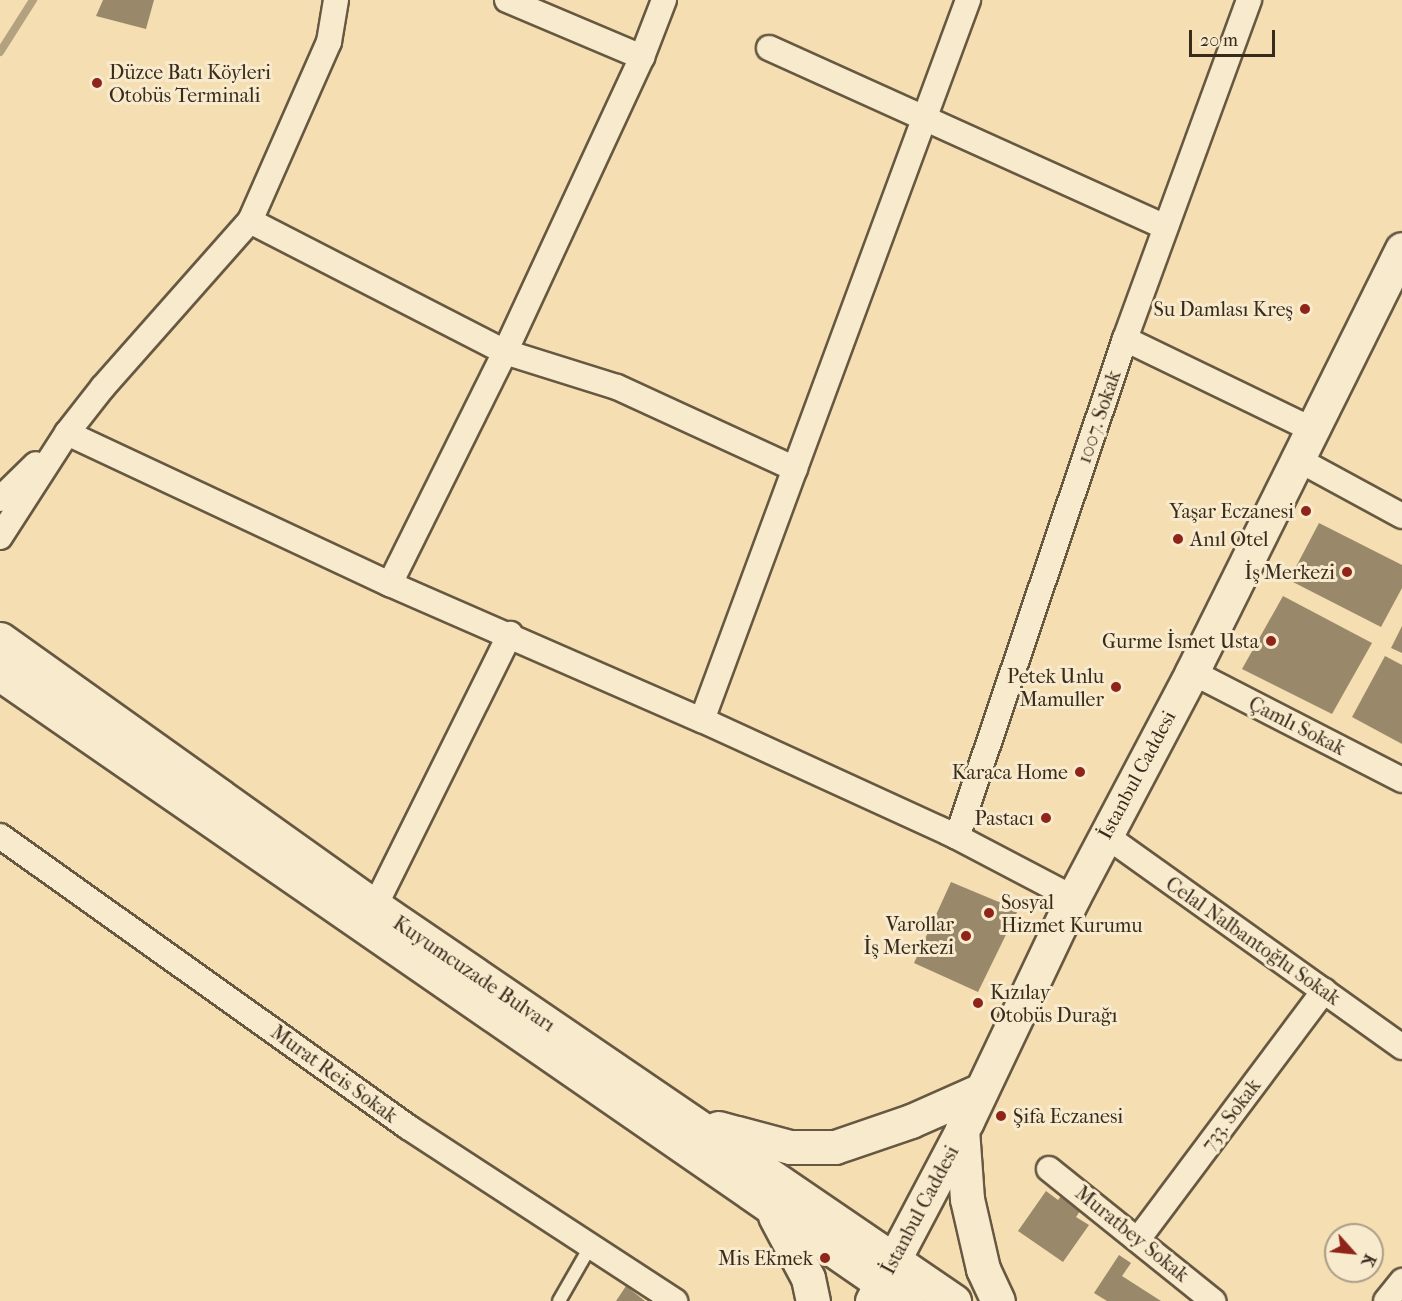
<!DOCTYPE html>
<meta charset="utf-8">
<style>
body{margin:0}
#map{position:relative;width:1402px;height:1301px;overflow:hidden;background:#f4deb2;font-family:"IM FELL French Canon",serif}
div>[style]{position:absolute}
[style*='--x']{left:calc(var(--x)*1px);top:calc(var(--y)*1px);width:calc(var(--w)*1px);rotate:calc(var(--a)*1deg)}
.stream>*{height:8px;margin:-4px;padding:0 4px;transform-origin:4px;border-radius:4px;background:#b4a17f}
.building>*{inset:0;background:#9a886a}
.roads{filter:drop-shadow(2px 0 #675842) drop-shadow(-2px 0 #675842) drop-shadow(0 2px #675842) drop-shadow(0 -2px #675842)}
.service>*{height:12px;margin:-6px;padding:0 6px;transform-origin:6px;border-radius:6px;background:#f8eacd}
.minor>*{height:24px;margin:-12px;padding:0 12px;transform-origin:12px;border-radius:12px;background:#f8eacd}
.secondary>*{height:33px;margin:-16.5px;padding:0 16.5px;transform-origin:16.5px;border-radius:16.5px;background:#f8eacd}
.dots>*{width:16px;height:16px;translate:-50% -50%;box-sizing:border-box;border:3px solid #f8eacd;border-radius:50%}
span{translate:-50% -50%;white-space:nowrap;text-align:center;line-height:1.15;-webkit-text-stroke:6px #f8eacd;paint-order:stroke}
.poi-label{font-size:20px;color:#382b1c}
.left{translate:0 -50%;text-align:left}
.right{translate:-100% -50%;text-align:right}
.street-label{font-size:20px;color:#382b1c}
.north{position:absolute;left:1324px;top:1223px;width:60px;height:60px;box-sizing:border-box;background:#f8eacd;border:2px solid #ab9e86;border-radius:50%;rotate:117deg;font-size:16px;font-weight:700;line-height:24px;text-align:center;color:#382b1c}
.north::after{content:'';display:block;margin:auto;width:21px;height:27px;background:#8f2418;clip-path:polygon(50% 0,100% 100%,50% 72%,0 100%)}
.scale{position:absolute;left:1189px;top:30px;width:86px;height:27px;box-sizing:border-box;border:3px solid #382b1c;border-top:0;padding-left:8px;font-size:18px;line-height:21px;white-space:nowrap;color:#382b1c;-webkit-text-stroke:4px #f8eacd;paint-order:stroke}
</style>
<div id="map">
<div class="stream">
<div style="--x:0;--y:52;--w:62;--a:-57.6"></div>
</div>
<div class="building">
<div style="clip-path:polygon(103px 0,154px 0,146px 29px,96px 16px)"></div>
<div style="clip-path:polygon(1319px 523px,1402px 565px,1402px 588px,1381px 627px,1289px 580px)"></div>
<div style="clip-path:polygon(1283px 596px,1372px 643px,1332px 714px,1242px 669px)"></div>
<div style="clip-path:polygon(1402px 626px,1402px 653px,1391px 648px)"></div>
<div style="clip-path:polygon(1385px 656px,1402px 665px,1402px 744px,1352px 717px)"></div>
<div style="clip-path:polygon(951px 882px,1018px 910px,978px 992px,914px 963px)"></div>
<div style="clip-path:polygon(1046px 1191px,1058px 1200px,1065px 1191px,1084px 1205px,1076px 1217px,1089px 1225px,1063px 1262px,1018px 1231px)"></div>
<div style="clip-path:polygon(1119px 1255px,1131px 1263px,1122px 1276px,1161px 1301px,1107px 1301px,1094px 1293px)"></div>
<div style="clip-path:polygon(626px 1286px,645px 1301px,616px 1301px)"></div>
</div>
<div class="roads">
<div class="service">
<div style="--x:559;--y:1301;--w:62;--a:-60.1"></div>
</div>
<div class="minor">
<div style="--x:507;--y:0;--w:147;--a:22.9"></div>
<div style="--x:664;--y:0;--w:61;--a:111.1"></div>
<div style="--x:642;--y:57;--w:325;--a:114.9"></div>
<div style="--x:505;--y:352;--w:117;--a:17.4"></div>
<div style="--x:617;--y:387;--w:196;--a:24.7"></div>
<div style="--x:769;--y:48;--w:435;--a:24.3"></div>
<div style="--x:250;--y:221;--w:287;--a:27.2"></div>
<div style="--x:505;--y:352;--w:259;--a:116.4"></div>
<div style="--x:1125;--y:339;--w:209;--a:25.8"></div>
<div style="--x:67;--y:433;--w:357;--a:25.1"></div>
<div style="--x:390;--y:584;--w:340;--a:23.6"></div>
<div style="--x:702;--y:720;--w:281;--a:24.6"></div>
<div style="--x:957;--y:837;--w:131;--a:27.7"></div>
<div style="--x:1299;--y:460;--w:117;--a:28.5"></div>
<div style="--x:0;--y:499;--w:50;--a:-44.2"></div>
<div style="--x:0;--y:537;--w:124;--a:-57.2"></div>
<div style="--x:67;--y:433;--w:58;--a:-52"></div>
<div style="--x:103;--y:387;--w:222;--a:-48.5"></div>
<div style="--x:250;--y:221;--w:196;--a:-66.2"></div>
<div style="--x:329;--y:42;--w:43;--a:-80.5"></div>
<div style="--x:1192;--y:672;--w:236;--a:27.2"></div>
<div style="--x:702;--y:720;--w:768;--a:-69.72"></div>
<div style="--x:1105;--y:835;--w:365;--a:35.5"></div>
<div style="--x:0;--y:836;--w:501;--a:35.5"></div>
<div style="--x:408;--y:1127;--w:319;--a:33.1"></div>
<div style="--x:957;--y:837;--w:526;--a:-71.36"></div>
<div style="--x:1125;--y:339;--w:361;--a:-69.9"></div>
<div style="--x:375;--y:906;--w:304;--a:-63.6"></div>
<div style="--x:1049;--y:1169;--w:211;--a:38.8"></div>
<div style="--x:1139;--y:1238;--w:309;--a:-53.2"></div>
<div style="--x:1386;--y:1301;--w:26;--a:-51"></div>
</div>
<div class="secondary">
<div style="--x:0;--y:639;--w:460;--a:35.5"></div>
<div style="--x:375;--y:906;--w:701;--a:34.3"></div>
<div style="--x:0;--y:674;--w:1103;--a:34.66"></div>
<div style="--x:718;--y:1128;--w:74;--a:14.8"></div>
<div style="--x:790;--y:1147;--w:45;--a:0"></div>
<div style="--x:835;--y:1147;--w:80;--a:-18.9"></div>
<div style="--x:911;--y:1121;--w:77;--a:-23.9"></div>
<div style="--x:962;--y:1129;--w:70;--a:85.9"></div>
<div style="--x:967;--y:1199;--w:72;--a:77.1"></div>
<div style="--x:983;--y:1269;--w:35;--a:65"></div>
<div style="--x:775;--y:1216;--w:70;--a:62"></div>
<div style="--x:808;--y:1278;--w:24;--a:78"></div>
<div style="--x:872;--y:1301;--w:204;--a:-62.2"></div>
<div style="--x:967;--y:1121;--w:247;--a:-64.6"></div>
<div style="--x:1073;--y:898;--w:255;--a:-62.2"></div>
<div style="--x:1192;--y:672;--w:472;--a:-63.6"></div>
</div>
</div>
<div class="dots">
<div style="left:97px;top:83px;background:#8f2418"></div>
<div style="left:1305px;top:309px;background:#8f2418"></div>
<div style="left:1306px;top:511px;background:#8f2418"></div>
<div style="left:1178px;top:539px;background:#8f2418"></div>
<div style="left:1347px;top:572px;background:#8f2418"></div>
<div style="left:1271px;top:641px;background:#8f2418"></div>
<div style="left:1116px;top:687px;background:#8f2418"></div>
<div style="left:1080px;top:772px;background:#8f2418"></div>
<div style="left:1046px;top:818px;background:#8f2418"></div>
<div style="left:989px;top:913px;background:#8f2418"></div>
<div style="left:966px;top:936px;background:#8f2418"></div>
<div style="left:978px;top:1003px;background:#8f2418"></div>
<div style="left:1001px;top:1116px;background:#8f2418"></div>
<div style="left:825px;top:1258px;background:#8f2418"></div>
</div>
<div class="poi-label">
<span class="left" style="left:109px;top:84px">Düzce Batı Köyleri<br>Otobüs Terminali</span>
<span class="right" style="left:1293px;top:309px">Su Damlası Kreş</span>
<span class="right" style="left:1294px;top:511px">Yaşar Eczanesi</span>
<span class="left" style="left:1190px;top:539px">Anıl Otel</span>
<span class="right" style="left:1335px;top:572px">İş Merkezi</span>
<span class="right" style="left:1259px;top:641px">Gurme İsmet Usta</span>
<span class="right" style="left:1104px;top:688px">Petek Unlu<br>Mamuller</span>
<span class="right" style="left:1068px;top:772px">Karaca Home</span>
<span class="right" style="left:1034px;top:818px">Pastacı</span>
<span class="left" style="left:1001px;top:914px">Sosyal<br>Hizmet Kurumu</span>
<span class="right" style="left:954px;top:936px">Varollar<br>İş Merkezi</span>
<span class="left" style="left:990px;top:1004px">Kızılay<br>Otobüs Durağı</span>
<span class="left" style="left:1013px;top:1116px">Şifa Eczanesi</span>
<span class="right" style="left:813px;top:1258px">Mis Ekmek</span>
</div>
<div class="street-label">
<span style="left:1099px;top:417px;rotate:-71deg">1007. Sokak</span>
<span style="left:1297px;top:726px;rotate:27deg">Çamlı Sokak</span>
<span style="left:1137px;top:775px;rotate:-62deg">İstanbul Caddesi</span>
<span style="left:1253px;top:941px;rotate:35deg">Celal Nalbantoğlu Sokak</span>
<span style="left:474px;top:974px;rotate:34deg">Kuyumcuzade Bulvarı</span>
<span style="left:334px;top:1074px;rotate:36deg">Murat Reis Sokak</span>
<span style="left:1231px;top:1115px;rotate:-53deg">733. Sokak</span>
<span style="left:920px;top:1210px;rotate:-62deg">İstanbul Caddesi</span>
<span style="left:1132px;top:1234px;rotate:39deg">Muratbey Sokak</span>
</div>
<div class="north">K</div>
<div class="scale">20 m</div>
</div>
